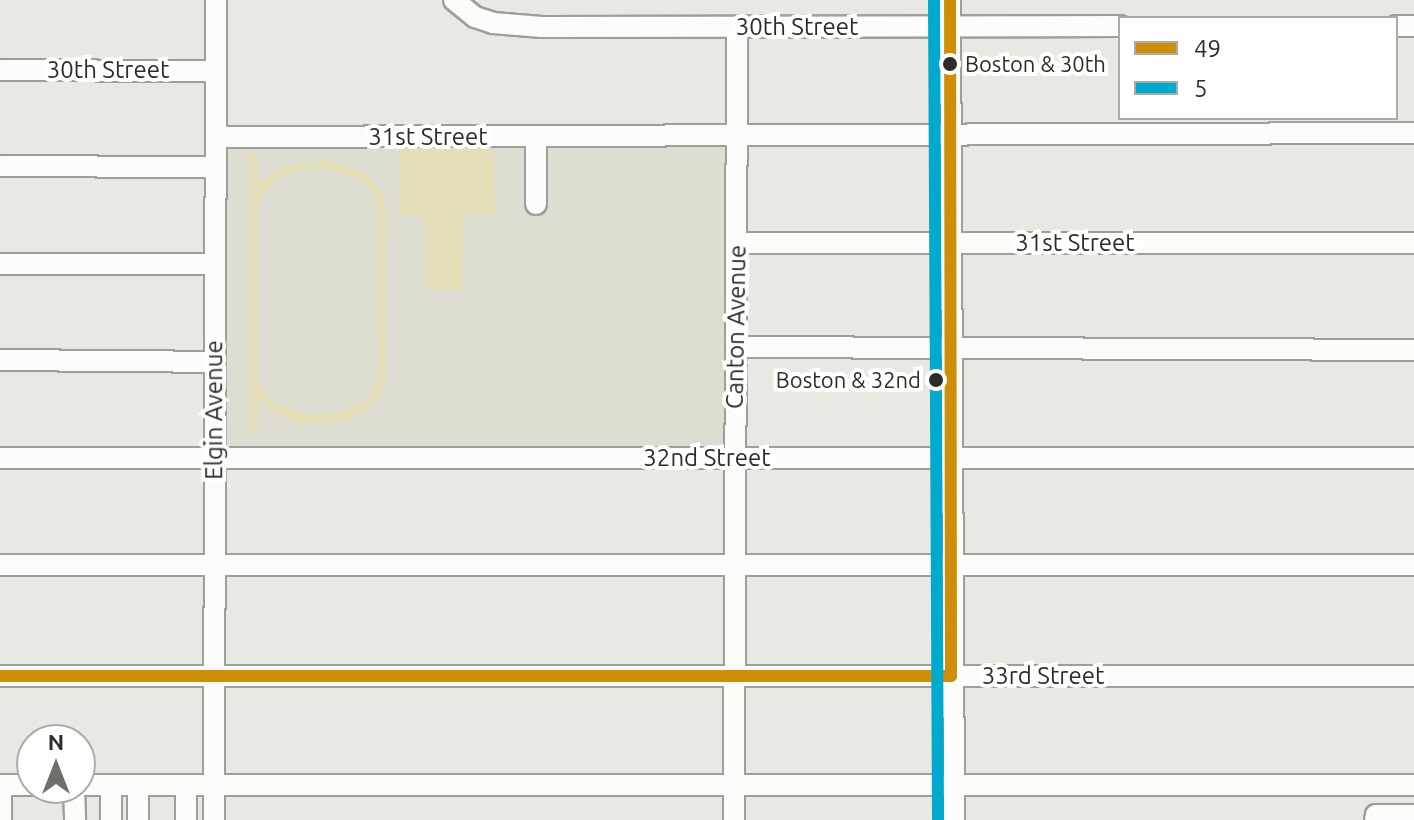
<!DOCTYPE html>
<style>
body{margin:0}
#map{position:relative;width:1414px;height:820px;overflow:hidden;background:#e9e9e4;font-family:Ubuntu,sans-serif}
div>[style]{position:absolute}
[style*='--x']{left:calc(var(--x)*1px);top:calc(var(--y)*1px);width:calc(var(--w)*1px);rotate:calc(var(--a)*1deg)}
.built>*{inset:0;background:#deddd2}
.green>*{inset:0;background:#e5dfb9}
.roads{filter:drop-shadow(2px 0 #9e9e9a) drop-shadow(-2px 0 #9e9e9a) drop-shadow(0 2px #9e9e9a) drop-shadow(0 -2px #9e9e9a)}
.minor>*{height:20px;margin:-10px;padding:0 10px;transform-origin:10px;border-radius:10px;background:#fcfcfb}
.bus-1>*{height:12px;margin:-6px;padding:0 6px;transform-origin:6px;border-radius:6px;background:#ce8e08}
.bus-2>*{height:12px;margin:-6px;padding:0 6px;transform-origin:6px;border-radius:6px;background:#00a9ce}
.dots>*{width:22px;height:22px;translate:-50% -50%;box-sizing:border-box;border:4px solid #fff;border-radius:50%}
span{translate:-50% -50%;white-space:nowrap;text-align:center;line-height:1.15;-webkit-text-stroke:8px #fff;paint-order:stroke}
.bus-label{font-size:22px;color:#2c2c29}
.left{translate:0 -50%;text-align:left}
.right{translate:-100% -50%;text-align:right}
.street-label{font-size:24px;color:#2c2c29}
.legend{position:absolute;left:1118px;top:16px;width:280px;height:104px;box-sizing:border-box;background:#fff;border:2px solid #ababa9;margin:0;padding:10px 14px;list-style:none;font-size:24px;color:#2c2c29}
.legend li{display:flex;align-items:center;gap:16px;height:40px}
.legend b{width:40px;border:2px solid #ababa9}
.north{position:absolute;left:16px;top:724px;width:80px;height:80px;box-sizing:border-box;background:#fff;border:2px solid #ababa9;border-radius:50%;rotate:0deg;font-size:22px;font-weight:700;line-height:32px;text-align:center;color:#2c2c29}
.north::after{content:'';display:block;margin:auto;width:28px;height:36px;background:#6e6e6a;clip-path:polygon(50% 0,100% 100%,50% 72%,0 100%)}
</style>
<div id="map">
<div class="built">
<div style="clip-path:polygon(737px 136px,734px 458px,214px 458px,216px 137px)"></div>
</div>
<div class="green">
<div style="clip-path:polygon(399px 137px,493px 137px,495px 214px,463px 214px,462px 290px,425px 290px,425px 216px,400px 216px)"></div>
<div style="clip-path:polygon(evenodd,249px 151px,257px 151px,258px 184px,282px 167px,324px 160px,362px 171px,374px 181px,384px 196px,387px 215px,386px 380px,374px 403px,348px 419px,324px 424px,300px 423px,278px 415px,258px 399px,257px 433px,249px 433px,249px 151px,323px 168px,358px 179px,370px 189px,377px 202px,378px 373px,373px 391px,361px 403px,341px 412px,312px 415px,274px 403px,264px 393px,258px 378px,258px 211px,263px 193px,274px 181px,294px 172px,323px 168px)"></div>
</div>
<div class="roads">
<div class="minor">
<div style="--x:454;--y:0;--w:27;--a:39"></div>
<div style="--x:475;--y:17;--w:19;--a:18"></div>
<div style="--x:493;--y:23;--w:49;--a:4.7"></div>
<div style="--x:542;--y:27;--w:578;--a:-0.1"></div>
<div style="--x:950;--y:0;--w:820;--a:89.72"></div>
<div style="--x:1396;--y:26;--w:18;--a:0"></div>
<div style="--x:0;--y:70;--w:216;--a:0.3"></div>
<div style="--x:536;--y:136;--w:68;--a:90"></div>
<div style="--x:216;--y:137;--w:1198;--a:-0.19"></div>
<div style="--x:0;--y:166;--w:216;--a:0.3"></div>
<div style="--x:737;--y:243;--w:677;--a:0"></div>
<div style="--x:0;--y:264;--w:215;--a:0"></div>
<div style="--x:737;--y:347;--w:677;--a:0.25"></div>
<div style="--x:0;--y:360;--w:215;--a:0.5"></div>
<div style="--x:0;--y:458;--w:1414;--a:0"></div>
<div style="--x:0;--y:565;--w:1414;--a:0"></div>
<div style="--x:0;--y:676;--w:1414;--a:0"></div>
<div style="--x:0;--y:785;--w:32;--a:0"></div>
<div style="--x:1;--y:785;--w:35;--a:90"></div>
<div style="--x:80;--y:785;--w:1334;--a:0"></div>
<div style="--x:186;--y:786;--w:34;--a:90"></div>
<div style="--x:74;--y:788;--w:32;--a:88"></div>
<div style="--x:111;--y:820;--w:35;--a:-90"></div>
<div style="--x:138;--y:820;--w:34;--a:-90"></div>
<div style="--x:214;--y:820;--w:820;--a:-89.86"></div>
<div style="--x:734;--y:820;--w:793;--a:-89.78"></div>
<div style="--x:1375;--y:820;--w:5;--a:-79"></div>
<div style="--x:1376;--y:815;--w:38;--a:0"></div>
</div>
</div>
<div class="bus-1">
<div style="--x:0;--y:676;--w:951;--a:0"></div>
<div style="--x:951;--y:676;--w:676;--a:-90.08"></div>
</div>
<div class="bus-2">
<div style="--x:934;--y:0;--w:820;--a:89.72"></div>
</div>
<div class="dots">
<div style="left:950px;top:64px;background:#2c2c29"></div>
<div style="left:936px;top:380px;background:#2c2c29"></div>
</div>
<div class="bus-label">
<span class="left" style="left:965px;top:64px">Boston &amp; 30th</span>
<span class="right" style="left:921px;top:380px">Boston &amp; 32nd</span>
</div>
<div class="street-label">
<span style="left:797px;top:27px">30th Street</span>
<span style="left:108px;top:70px">30th Street</span>
<span style="left:428px;top:137px">31st Street</span>
<span style="left:1075px;top:243px">31st Street</span>
<span style="left:736px;top:327px;rotate:-89deg">Canton Avenue</span>
<span style="left:214px;top:410px;rotate:-90deg">Elgin Avenue</span>
<span style="left:707px;top:458px">32nd Street</span>
<span style="left:1043px;top:676px">33rd Street</span>
</div>
<ul class="legend">
<li><b style="height:10px;background:#ce8e08"></b>49</li>
<li><b style="height:10px;background:#00a9ce"></b>5</li>
</ul>
<div class="north">N</div>
</div>
